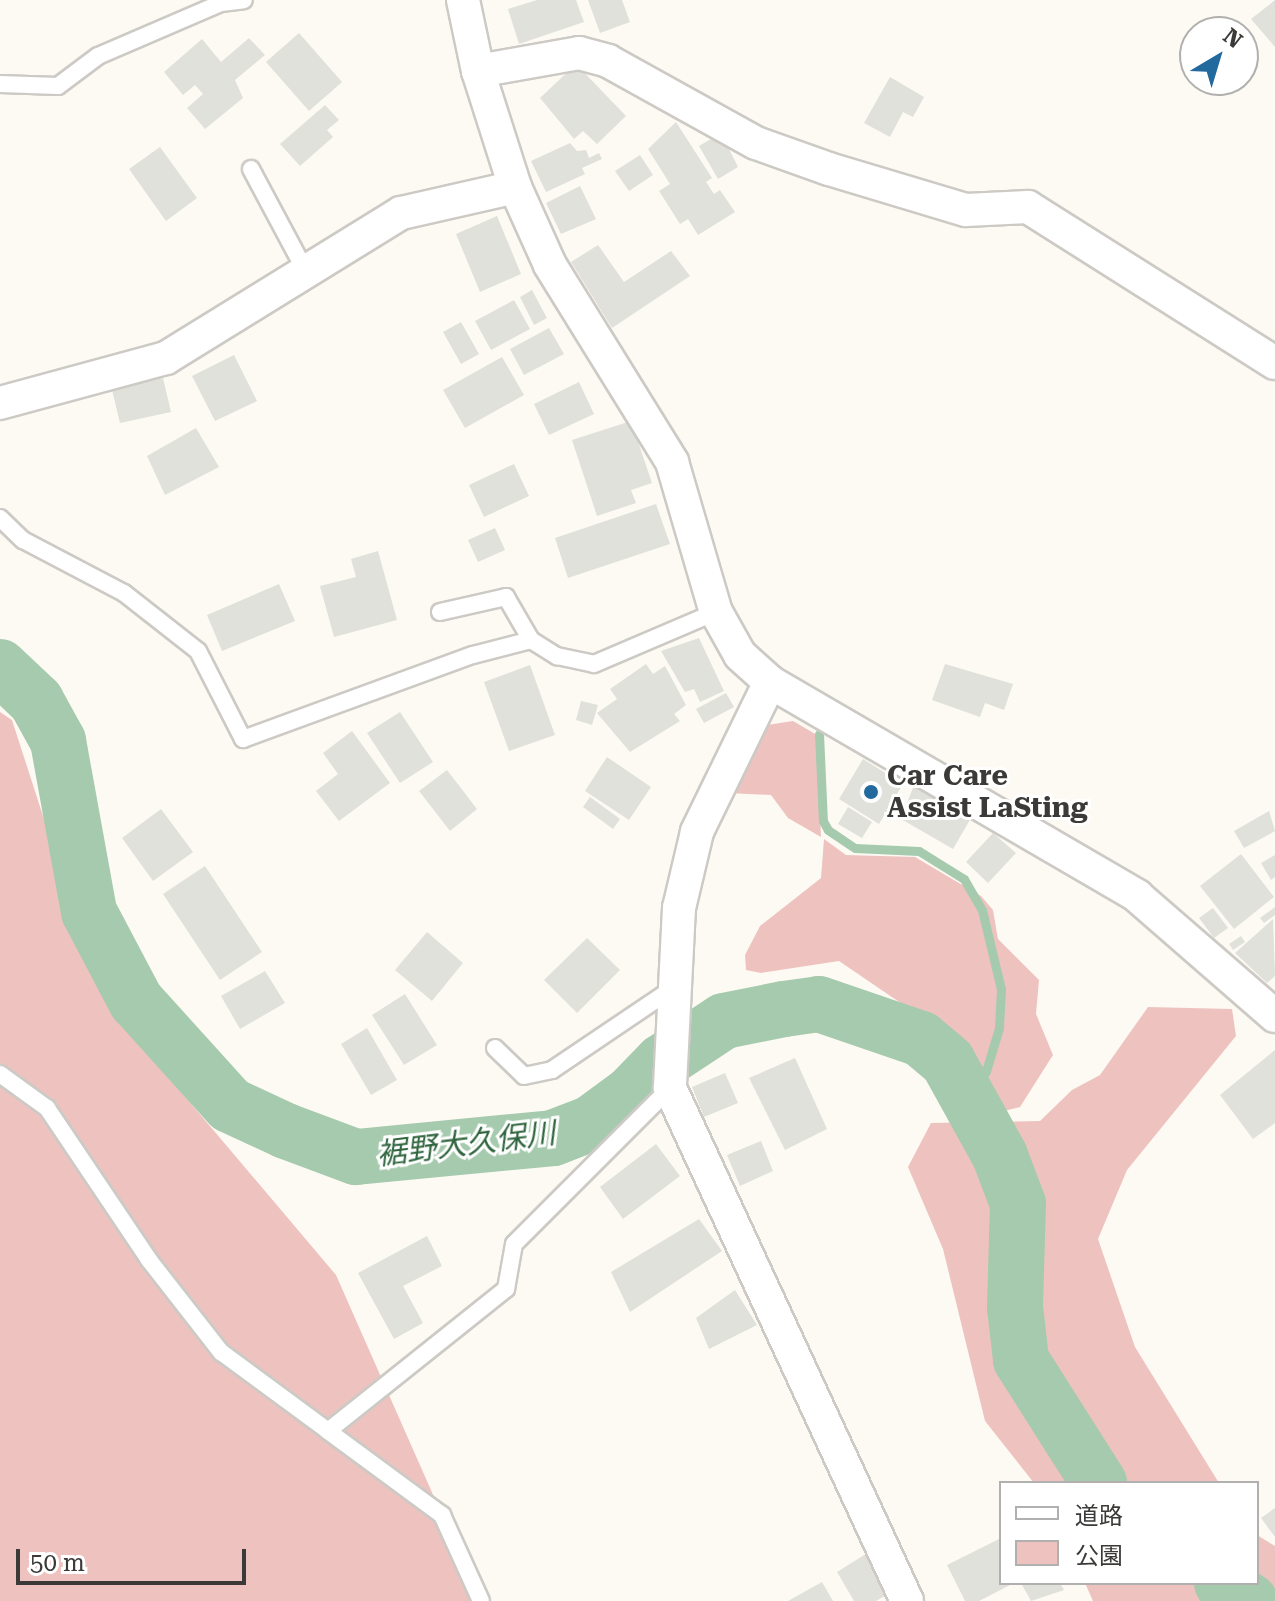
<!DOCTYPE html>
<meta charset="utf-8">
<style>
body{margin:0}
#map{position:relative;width:1275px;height:1601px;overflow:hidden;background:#fdfaf4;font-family:"Roboto Serif","Noto Sans JP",serif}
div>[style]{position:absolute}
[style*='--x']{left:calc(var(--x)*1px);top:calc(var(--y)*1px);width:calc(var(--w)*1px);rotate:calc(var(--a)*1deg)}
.green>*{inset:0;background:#eec3bf}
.stream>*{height:9px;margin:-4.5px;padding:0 4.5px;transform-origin:4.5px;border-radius:4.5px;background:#a6caad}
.river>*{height:56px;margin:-28px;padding:0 28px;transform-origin:28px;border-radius:28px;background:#a6caad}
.building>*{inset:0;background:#dfe1da}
.roads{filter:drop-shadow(2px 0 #cdcac5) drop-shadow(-2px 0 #cdcac5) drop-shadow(0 2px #cdcac5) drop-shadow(0 -2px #cdcac5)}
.lane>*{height:16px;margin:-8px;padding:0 8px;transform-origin:8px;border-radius:8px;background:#fff}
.street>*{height:32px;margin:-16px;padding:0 16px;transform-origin:16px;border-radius:16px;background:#fff}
.dots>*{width:22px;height:22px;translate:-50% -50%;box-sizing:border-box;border:4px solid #fff;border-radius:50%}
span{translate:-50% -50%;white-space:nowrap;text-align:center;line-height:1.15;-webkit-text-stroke:6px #fff;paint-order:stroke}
.poi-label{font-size:28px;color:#3b3a38;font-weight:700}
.left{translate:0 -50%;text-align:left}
.water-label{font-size:30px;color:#2f653e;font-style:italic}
.legend{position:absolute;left:999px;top:1481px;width:260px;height:104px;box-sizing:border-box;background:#fff;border:2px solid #b1b0af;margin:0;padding:10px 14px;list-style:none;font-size:24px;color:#3b3a38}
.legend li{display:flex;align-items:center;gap:16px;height:40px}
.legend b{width:40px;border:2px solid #b1b0af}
.north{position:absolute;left:1179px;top:16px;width:80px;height:80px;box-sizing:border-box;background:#fff;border:2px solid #b1b0af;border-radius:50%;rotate:38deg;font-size:22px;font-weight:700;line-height:32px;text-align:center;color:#3b3a38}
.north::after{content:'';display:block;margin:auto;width:28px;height:36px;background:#22699d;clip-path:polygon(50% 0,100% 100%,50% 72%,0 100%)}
.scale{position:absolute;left:16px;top:1549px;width:230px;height:36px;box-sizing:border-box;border:4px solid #3b3a38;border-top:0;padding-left:10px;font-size:24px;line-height:28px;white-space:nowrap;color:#3b3a38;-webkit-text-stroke:6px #fff;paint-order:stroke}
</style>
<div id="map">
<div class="green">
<div style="clip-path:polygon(0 712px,12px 720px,87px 952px,149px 1054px,336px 1275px,480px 1601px,0 1601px)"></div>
<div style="clip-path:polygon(793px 721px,817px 735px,821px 837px,788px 818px,771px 795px,728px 793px,767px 725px)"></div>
<div style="clip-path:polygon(824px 839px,846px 855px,915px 857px,981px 896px,993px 910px,998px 939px,1039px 980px,1036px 1014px,1053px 1055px,1020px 1107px,992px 1114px,981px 1080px,936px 1017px,908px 1008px,839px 961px,761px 973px,746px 970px,745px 955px,760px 926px,821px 878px)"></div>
<div style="clip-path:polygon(1148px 1007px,1232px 1009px,1236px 1036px,1127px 1170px,1098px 1239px,1135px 1347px,1219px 1483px,1034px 1483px,985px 1421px,943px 1249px,908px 1167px,931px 1123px,1040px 1121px,1072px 1090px,1100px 1075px)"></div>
<div style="clip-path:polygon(1257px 1535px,1275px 1546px,1275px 1601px,1093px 1601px,1085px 1583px,1257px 1583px)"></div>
</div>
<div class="stream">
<div style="--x:819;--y:734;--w:87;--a:87.4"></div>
<div style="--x:823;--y:821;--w:10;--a:61"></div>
<div style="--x:828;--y:830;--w:32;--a:34"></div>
<div style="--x:855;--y:848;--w:64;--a:2.7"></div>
<div style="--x:919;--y:851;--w:53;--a:31.9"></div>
<div style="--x:964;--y:879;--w:36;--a:60"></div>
<div style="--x:982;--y:910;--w:81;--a:76.5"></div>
<div style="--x:1001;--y:989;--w:39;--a:93"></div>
<div style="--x:999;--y:1028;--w:45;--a:106.8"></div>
<div style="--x:986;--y:1071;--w:34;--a:120"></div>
</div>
<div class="river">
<div style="--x:0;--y:667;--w:50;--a:43.4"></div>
<div style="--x:36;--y:701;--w:46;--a:61.2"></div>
<div style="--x:58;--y:741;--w:174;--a:79.7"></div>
<div style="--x:89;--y:912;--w:101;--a:62.2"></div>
<div style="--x:136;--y:1001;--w:140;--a:47.9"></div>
<div style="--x:230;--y:1105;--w:62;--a:24.9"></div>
<div style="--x:286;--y:1131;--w:75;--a:20.4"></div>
<div style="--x:356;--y:1157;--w:198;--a:-5.5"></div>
<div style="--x:553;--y:1138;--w:40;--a:-21"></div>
<div style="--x:590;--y:1124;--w:51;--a:-36.2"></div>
<div style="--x:631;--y:1094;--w:45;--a:-45.9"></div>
<div style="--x:662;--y:1062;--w:74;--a:-33.5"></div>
<div style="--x:724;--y:1021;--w:61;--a:-11.3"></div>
<div style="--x:784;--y:1009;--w:35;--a:-8"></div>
<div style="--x:819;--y:1004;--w:108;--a:18.9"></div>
<div style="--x:921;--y:1039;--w:35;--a:40"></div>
<div style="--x:948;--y:1062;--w:107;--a:61"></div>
<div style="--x:1000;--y:1156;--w:51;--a:69.4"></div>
<div style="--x:1018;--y:1204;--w:103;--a:91.7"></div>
<div style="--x:1015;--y:1307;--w:53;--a:83.5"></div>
<div style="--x:1021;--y:1360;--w:146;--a:57.6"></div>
<div style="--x:1222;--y:1583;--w:33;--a:33"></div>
</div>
<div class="building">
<div style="clip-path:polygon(537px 0,576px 0,584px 22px,519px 44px,508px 9px)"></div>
<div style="clip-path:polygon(588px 0,622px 0,630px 22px,600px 33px)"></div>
<div style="clip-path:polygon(1275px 0,1275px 47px,1251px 19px)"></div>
<div style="clip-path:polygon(299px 33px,342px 82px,309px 111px,266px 62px)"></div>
<div style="clip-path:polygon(249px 38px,265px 55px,235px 80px,243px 98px,205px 129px,187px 108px,203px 94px,195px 85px,183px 95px,164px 72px,202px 39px,221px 62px)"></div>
<div style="clip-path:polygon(576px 64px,626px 116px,597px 144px,583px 131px,574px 139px,540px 98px)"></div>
<div style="clip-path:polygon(890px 77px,924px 97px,913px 117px,903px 112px,890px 137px,864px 123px)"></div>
<div style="clip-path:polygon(325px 105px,339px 120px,327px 130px,333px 137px,300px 166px,280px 144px)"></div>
<div style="clip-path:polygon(676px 122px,712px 178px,706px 182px,714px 194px,720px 190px,735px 212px,698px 235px,688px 219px,680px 224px,659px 191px,670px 184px,648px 149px)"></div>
<div style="clip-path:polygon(711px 139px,729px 149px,738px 167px,718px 179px,699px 146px)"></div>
<div style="clip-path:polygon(570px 143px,577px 151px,586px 150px,589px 158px,599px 153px,602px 159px,582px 168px,585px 174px,546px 192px,531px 161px)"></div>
<div style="clip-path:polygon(160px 147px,197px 198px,166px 221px,129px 169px)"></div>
<div style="clip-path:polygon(640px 155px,653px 175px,629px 191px,615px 171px)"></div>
<div style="clip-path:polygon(580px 186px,596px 219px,561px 234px,546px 203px)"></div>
<div style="clip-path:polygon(497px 216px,521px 274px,480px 292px,456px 234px)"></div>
<div style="clip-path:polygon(598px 245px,624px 282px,671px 251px,690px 276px,612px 328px,571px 262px)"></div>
<div style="clip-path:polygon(532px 290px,547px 318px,534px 325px,520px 297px)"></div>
<div style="clip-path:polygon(514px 300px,530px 329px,491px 350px,475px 321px)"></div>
<div style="clip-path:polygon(461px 322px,479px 354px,461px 364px,443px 332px)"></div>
<div style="clip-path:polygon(549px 328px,564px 354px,524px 375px,510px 349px)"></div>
<div style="clip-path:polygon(234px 355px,257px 401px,215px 421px,192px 376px)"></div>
<div style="clip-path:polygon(502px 357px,524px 395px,465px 428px,443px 390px)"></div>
<div style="clip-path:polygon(163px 378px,171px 412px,120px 423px,112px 390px)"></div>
<div style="clip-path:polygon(579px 382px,594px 414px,549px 435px,534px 404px)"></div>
<div style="clip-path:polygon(631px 421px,652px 483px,631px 490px,636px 503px,597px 516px,572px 440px)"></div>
<div style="clip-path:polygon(196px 428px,219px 467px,165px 495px,147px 456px)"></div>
<div style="clip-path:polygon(514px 464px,529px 496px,484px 517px,469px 485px)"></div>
<div style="clip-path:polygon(656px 504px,670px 544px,568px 578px,555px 538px)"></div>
<div style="clip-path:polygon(495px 528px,505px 550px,478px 562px,468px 540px)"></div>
<div style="clip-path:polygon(378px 551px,397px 620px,334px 637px,320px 586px,356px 577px,351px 559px)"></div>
<div style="clip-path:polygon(279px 584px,295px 621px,222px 651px,207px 615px)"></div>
<div style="clip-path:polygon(699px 638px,724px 691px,700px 702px,694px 689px,685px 692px,661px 651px)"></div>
<div style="clip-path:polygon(646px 664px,653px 674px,665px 666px,686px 705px,674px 714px,680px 721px,630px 752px,597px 713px,617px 699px,610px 689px)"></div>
<div style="clip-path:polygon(945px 664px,1013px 684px,1004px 710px,985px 703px,980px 717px,932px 700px)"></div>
<div style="clip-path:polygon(530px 665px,555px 735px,509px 751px,484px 682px)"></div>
<div style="clip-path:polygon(726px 693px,734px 707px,704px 723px,696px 709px)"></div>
<div style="clip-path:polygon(581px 701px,598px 705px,592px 725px,576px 720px)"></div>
<div style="clip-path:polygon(400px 712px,433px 762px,400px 783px,367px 733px)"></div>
<div style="clip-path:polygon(352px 731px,390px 783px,339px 821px,316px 791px,338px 774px,323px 753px)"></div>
<div style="clip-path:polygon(607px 757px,651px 787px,629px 820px,585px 791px)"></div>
<div style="clip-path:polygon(863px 759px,903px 784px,879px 824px,839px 799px)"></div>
<div style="clip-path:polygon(447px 770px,477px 809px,450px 831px,419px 791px)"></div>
<div style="clip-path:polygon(914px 785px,971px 818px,953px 849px,901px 819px)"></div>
<div style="clip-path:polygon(590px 797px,620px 819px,613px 829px,583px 807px)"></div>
<div style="clip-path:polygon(848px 807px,872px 822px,862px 838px,838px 824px)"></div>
<div style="clip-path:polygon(161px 809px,193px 852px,153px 881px,122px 838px)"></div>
<div style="clip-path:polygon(1269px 811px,1275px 831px,1244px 848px,1234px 831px)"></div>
<div style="clip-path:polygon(993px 833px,1016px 853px,988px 883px,966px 862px)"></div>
<div style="clip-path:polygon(1241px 854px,1274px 897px,1234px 929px,1200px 886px)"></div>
<div style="clip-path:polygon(1275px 855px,1275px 877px,1271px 880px,1261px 863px)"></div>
<div style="clip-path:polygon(205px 866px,262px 952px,220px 980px,163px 894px)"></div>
<div style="clip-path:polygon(1275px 907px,1275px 915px,1264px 923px,1260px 918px)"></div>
<div style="clip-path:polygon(1213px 908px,1228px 928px,1214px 938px,1199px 918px)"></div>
<div style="clip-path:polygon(1273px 919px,1275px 976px,1267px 983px,1235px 953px)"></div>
<div style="clip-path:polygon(427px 932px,463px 963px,432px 1001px,395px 970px)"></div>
<div style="clip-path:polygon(1241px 936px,1245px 942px,1233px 950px,1229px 944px)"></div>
<div style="clip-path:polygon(587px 938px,620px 970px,577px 1013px,544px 980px)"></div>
<div style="clip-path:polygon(265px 971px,285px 1003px,240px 1029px,221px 996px)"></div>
<div style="clip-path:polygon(405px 994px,437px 1045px,404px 1065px,372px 1015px)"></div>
<div style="clip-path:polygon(367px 1028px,397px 1080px,371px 1095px,341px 1044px)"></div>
<div style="clip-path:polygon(1275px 1050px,1275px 1123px,1253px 1139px,1220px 1095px)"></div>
<div style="clip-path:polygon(795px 1058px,827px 1129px,785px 1150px,749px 1078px)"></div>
<div style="clip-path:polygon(725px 1073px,738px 1103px,704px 1117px,692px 1087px)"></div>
<div style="clip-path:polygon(761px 1141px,773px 1171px,740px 1186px,727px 1155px)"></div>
<div style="clip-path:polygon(656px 1144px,680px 1176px,623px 1219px,600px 1187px)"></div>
<div style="clip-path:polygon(699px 1219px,722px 1251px,630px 1312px,611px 1272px)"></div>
<div style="clip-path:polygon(427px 1236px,442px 1266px,403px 1286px,423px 1323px,394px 1339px,358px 1273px)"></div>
<div style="clip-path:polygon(735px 1290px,757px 1325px,709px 1349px,696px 1318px)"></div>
<div style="clip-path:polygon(1275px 1508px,1275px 1537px,1261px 1518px)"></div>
<div style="clip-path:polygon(1001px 1538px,1001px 1583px,1014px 1583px,979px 1601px,965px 1601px,947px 1565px)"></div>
<div style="clip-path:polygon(869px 1552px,893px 1591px,876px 1601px,854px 1601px,837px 1572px)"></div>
<div style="clip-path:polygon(822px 1582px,833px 1601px,788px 1601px)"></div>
<div style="clip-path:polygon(1021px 1583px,1060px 1583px,1064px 1590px,1031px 1601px)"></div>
</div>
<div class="roads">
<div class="lane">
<div style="--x:0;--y:84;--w:58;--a:2"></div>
<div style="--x:58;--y:86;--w:50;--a:-36.9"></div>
<div style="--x:98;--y:56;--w:134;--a:-23.3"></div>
<div style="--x:221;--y:3;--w:23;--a:-7"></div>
<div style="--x:251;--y:169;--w:115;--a:61.9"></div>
<div style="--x:0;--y:518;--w:32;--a:44"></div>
<div style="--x:23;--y:540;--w:114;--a:27.7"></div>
<div style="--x:124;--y:593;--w:94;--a:38.1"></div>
<div style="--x:198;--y:651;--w:99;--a:62.9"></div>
<div style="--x:243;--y:739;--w:245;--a:-20.1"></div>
<div style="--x:473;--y:655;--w:60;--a:-14.5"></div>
<div style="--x:531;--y:640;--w:31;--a:32"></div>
<div style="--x:557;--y:656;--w:38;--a:12"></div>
<div style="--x:594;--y:664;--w:133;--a:-23.1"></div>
<div style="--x:440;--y:612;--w:68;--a:-12.8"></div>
<div style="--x:506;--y:597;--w:50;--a:59.8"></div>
<div style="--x:495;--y:1048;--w:40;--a:44"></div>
<div style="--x:524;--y:1076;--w:29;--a:-12"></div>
<div style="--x:552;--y:1070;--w:148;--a:-34"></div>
<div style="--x:0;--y:1074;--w:58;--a:35.9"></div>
<div style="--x:47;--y:1108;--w:183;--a:56.1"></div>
<div style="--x:149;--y:1260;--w:117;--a:52"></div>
<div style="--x:221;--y:1352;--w:133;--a:36.4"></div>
<div style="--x:328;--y:1431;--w:228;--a:-38.6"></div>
<div style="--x:506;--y:1289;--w:46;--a:-79.9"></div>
<div style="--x:514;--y:1244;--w:221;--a:-45"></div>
<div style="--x:328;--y:1431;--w:142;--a:36.4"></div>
<div style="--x:442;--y:1515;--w:94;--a:65.6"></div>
</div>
<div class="street">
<div style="--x:463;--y:0;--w:73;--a:78.1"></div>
<div style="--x:478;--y:71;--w:122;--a:72.3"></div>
<div style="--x:515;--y:187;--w:85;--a:65.8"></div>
<div style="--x:550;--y:265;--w:232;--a:58.2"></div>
<div style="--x:672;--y:462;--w:156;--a:73.7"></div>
<div style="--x:716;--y:612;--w:49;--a:60.8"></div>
<div style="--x:740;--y:655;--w:40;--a:42"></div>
<div style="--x:770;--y:682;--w:425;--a:30.2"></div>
<div style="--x:1137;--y:896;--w:183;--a:41"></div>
<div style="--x:478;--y:71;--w:103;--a:-10.1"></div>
<div style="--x:579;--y:53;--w:30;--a:15"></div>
<div style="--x:608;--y:61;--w:169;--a:29"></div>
<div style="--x:756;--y:143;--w:77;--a:19.6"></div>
<div style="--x:829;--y:169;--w:143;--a:16.7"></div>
<div style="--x:966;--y:210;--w:62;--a:-2.8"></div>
<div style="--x:1028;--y:207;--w:292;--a:32.3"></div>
<div style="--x:0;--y:403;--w:172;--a:-15.2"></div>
<div style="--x:166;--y:358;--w:276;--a:-31.7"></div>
<div style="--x:401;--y:213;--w:117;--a:-12.8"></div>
<div style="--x:770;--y:682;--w:167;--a:116"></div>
<div style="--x:697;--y:832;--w:78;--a:103.3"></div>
<div style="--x:679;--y:908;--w:180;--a:92.9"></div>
<div style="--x:670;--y:1088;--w:565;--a:65.2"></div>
</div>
</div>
<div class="dots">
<div style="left:871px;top:792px;background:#22699d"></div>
</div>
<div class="poi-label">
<span class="left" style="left:887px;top:792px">Car Care<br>Assist LaSting</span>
</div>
<div class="water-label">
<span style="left:466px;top:1144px;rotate:-7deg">裾野大久保川</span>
</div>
<ul class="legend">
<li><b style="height:10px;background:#fff"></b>道路</li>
<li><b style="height:22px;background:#eec3bf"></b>公園</li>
</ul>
<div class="north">N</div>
<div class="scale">50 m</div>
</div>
